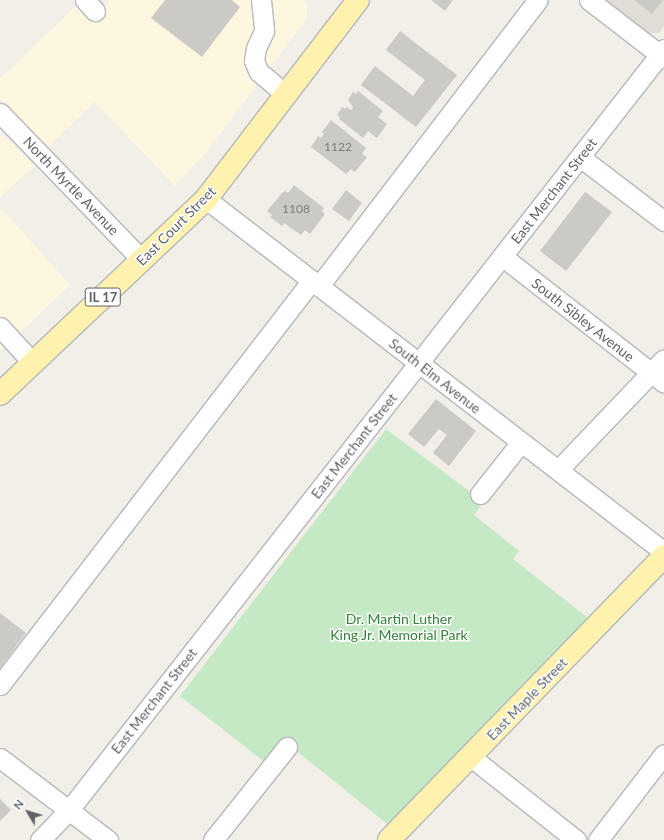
<!DOCTYPE html>
<style>
body{margin:0}
#map{position:relative;width:664px;height:840px;overflow:hidden;background:#f1efe8;font-family:Lato,sans-serif}
div>[style]{position:absolute}
[style*='--x']{left:calc(var(--x)*1px);top:calc(var(--y)*1px);width:calc(var(--w)*1px);rotate:calc(var(--a)*1deg)}
.commercial>*{inset:0;background:#fef7e0}
.education>*{inset:0;background:#e1ded6}
.green>*{inset:0;background:#c5e8c5}
.building>*{inset:0;background:#cccac5}
.roads{filter:drop-shadow(1px 0 #b5b8bc) drop-shadow(-1px 0 #b5b8bc) drop-shadow(0 1px #b5b8bc) drop-shadow(0 -1px #b5b8bc)}
.minor>*{height:19px;margin:-9.5px;padding:0 9.5px;transform-origin:9.5px;border-radius:9.5px;background:#fff}
.major>*{height:22px;margin:-11px;padding:0 11px;transform-origin:11px;border-radius:11px;background:#fff2af}
span{translate:-50% -50%;white-space:nowrap;text-align:center;line-height:1.15;-webkit-text-stroke:3px #fff;paint-order:stroke}
.number-label{font-size:12px;color:#7a7d7f}
.number-label span{-webkit-text-stroke-width:0}
.shield-label span{padding:1px 3px;background:#fff;border:1px solid;border-radius:3px;-webkit-text-stroke-width:0}
.shield-label{font-size:13px;color:#5f6368;font-weight:700}
.street-label{font-size:14px;color:#5f6368}
.park-label{font-size:14px;color:#348238}
.north{position:absolute;left:8px;top:792px;width:40px;height:40px;-webkit-text-stroke:3px #fff;paint-order:stroke;rotate:308deg;font-size:11px;font-weight:700;line-height:16px;text-align:center;color:#5f6368}
.north::after{content:'';display:block;margin:auto;width:14px;height:18px;background:#5f6368;clip-path:polygon(50% 0,100% 100%,50% 72%,0 100%)}
</style>
<div id="map">
<div class="commercial">
<div style="clip-path:polygon(110px 0,304px 0,307px 6px,307px 18px,207px 151px,175px 186px,95px 102px,47px 148px,0 99px,0 79px,79px 3px,102px 11px)"></div>
<div style="clip-path:polygon(3px 135px,34px 166px,0 197px,0 137px)"></div>
<div style="clip-path:polygon(0 207px,70px 285px,0 351px)"></div>
</div>
<div class="education">
<div style="clip-path:polygon(604px 0,664px 0,664px 26px,659px 33px,647px 33px)"></div>
</div>
<div class="green">
<div style="clip-path:polygon(386px 429px,484px 502px,474px 515px,519px 551px,513px 559px,588px 618px,391px 827px,293px 748px,275px 770px,180px 696px)"></div>
</div>
<div class="building">
<div style="clip-path:polygon(165px 0,232px 0,240px 7px,202px 57px,151px 18px)"></div>
<div style="clip-path:polygon(431px 0,453px 0,445px 11px)"></div>
<div style="clip-path:polygon(634px 0,663px 0,652px 14px)"></div>
<div style="clip-path:polygon(400px 31px,457px 75px,416px 127px,361px 85px,375px 66px,413px 96px,425px 80px,386px 50px)"></div>
<div style="clip-path:polygon(358px 91px,383px 111px,378px 117px,387px 124px,377px 138px,368px 131px,363px 138px,339px 119px,340px 117px,337px 115px,342px 107px,345px 109px,346px 107px,351px 110px,353px 107px,348px 100px,353px 92px,356px 94px)"></div>
<div style="clip-path:polygon(331px 120px,366px 148px,362px 154px,367px 157px,355px 172px,351px 169px,346px 174px,311px 147px,318px 136px,321px 138px,324px 134px,322px 132px)"></div>
<div style="clip-path:polygon(294px 185px,324px 208px,322px 211px,325px 214px,310px 234px,305px 230px,301px 235px,284px 223px,282px 226px,270px 217px,272px 215px,267px 211px,282px 193px,285px 191px,288px 193px)"></div>
<div style="clip-path:polygon(346px 190px,362px 203px,349px 221px,332px 209px)"></div>
<div style="clip-path:polygon(585px 192px,612px 212px,566px 271px,540px 251px)"></div>
<div style="clip-path:polygon(436px 399px,476px 431px,449px 466px,433px 453px,447px 435px,439px 429px,424px 447px,408px 434px)"></div>
<div style="clip-path:polygon(0 613px,26px 633px,0 668px)"></div>
<div style="clip-path:polygon(0 799px,11px 810px,0 821px)"></div>
</div>
<div class="roads">
<div class="minor">
<div style="--x:85;--y:0;--w:15;--a:48"></div>
<div style="--x:261;--y:0;--w:31;--a:84"></div>
<div style="--x:264;--y:31;--w:19;--a:115"></div>
<div style="--x:256;--y:48;--w:13;--a:99"></div>
<div style="--x:254;--y:61;--w:12;--a:66"></div>
<div style="--x:259;--y:72;--w:35;--a:40"></div>
<div style="--x:589;--y:0;--w:95;--a:37.7"></div>
<div style="--x:0;--y:113;--w:204;--a:46"></div>
<div style="--x:580;--y:157;--w:106;--a:37.3"></div>
<div style="--x:206;--y:199;--w:578;--a:37.62"></div>
<div style="--x:503;--y:257;--w:204;--a:38"></div>
<div style="--x:319;--y:286;--w:360;--a:-52.6"></div>
<div style="--x:0;--y:327;--w:49;--a:47.5"></div>
<div style="--x:558;--y:470;--w:153;--a:-46.3"></div>
<div style="--x:480;--y:494;--w:66;--a:-51.7"></div>
<div style="--x:0;--y:685;--w:511;--a:-52.39"></div>
<div style="--x:471;--y:757;--w:134;--a:38.3"></div>
<div style="--x:0;--y:758;--w:136;--a:37.2"></div>
<div style="--x:40;--y:840;--w:42;--a:-46"></div>
<div style="--x:69;--y:810;--w:966;--a:-51.98"></div>
<div style="--x:213;--y:840;--w:119;--a:-51.5"></div>
<div style="--x:598;--y:840;--w:108;--a:-52.5"></div>
</div>
<div class="major">
<div style="--x:0;--y:394;--w:284;--a:-43.4"></div>
<div style="--x:206;--y:199;--w:250;--a:-52.6"></div>
<div style="--x:389;--y:840;--w:395;--a:-45.9"></div>
</div>
</div>
<div class="number-label">
<span style="left:338px;top:147px">1122</span>
<span style="left:296px;top:209px">1108</span>
</div>
<div class="shield-label">
<span style="left:103px;top:297px">IL 17</span>
</div>
<div class="street-label">
<span style="left:71px;top:186px;rotate:46deg">North Myrtle Avenue</span>
<span style="left:554px;top:191px;rotate:-52deg">East Merchant Street</span>
<span style="left:176px;top:226px;rotate:-45deg">East Court Street</span>
<span style="left:583px;top:320px;rotate:38deg">South Sibley Avenue</span>
<span style="left:435px;top:376px;rotate:38deg">South Elm Avenue</span>
<span style="left:354px;top:446px;rotate:-52deg">East Merchant Street</span>
<span style="left:527px;top:699px;rotate:-46deg">East Maple Street</span>
<span style="left:154px;top:701px;rotate:-52deg">East Merchant Street</span>
</div>
<div class="park-label">
<span style="left:399px;top:627px">Dr. Martin Luther<br>King Jr. Memorial Park</span>
</div>
<div class="north">N</div>
</div>
